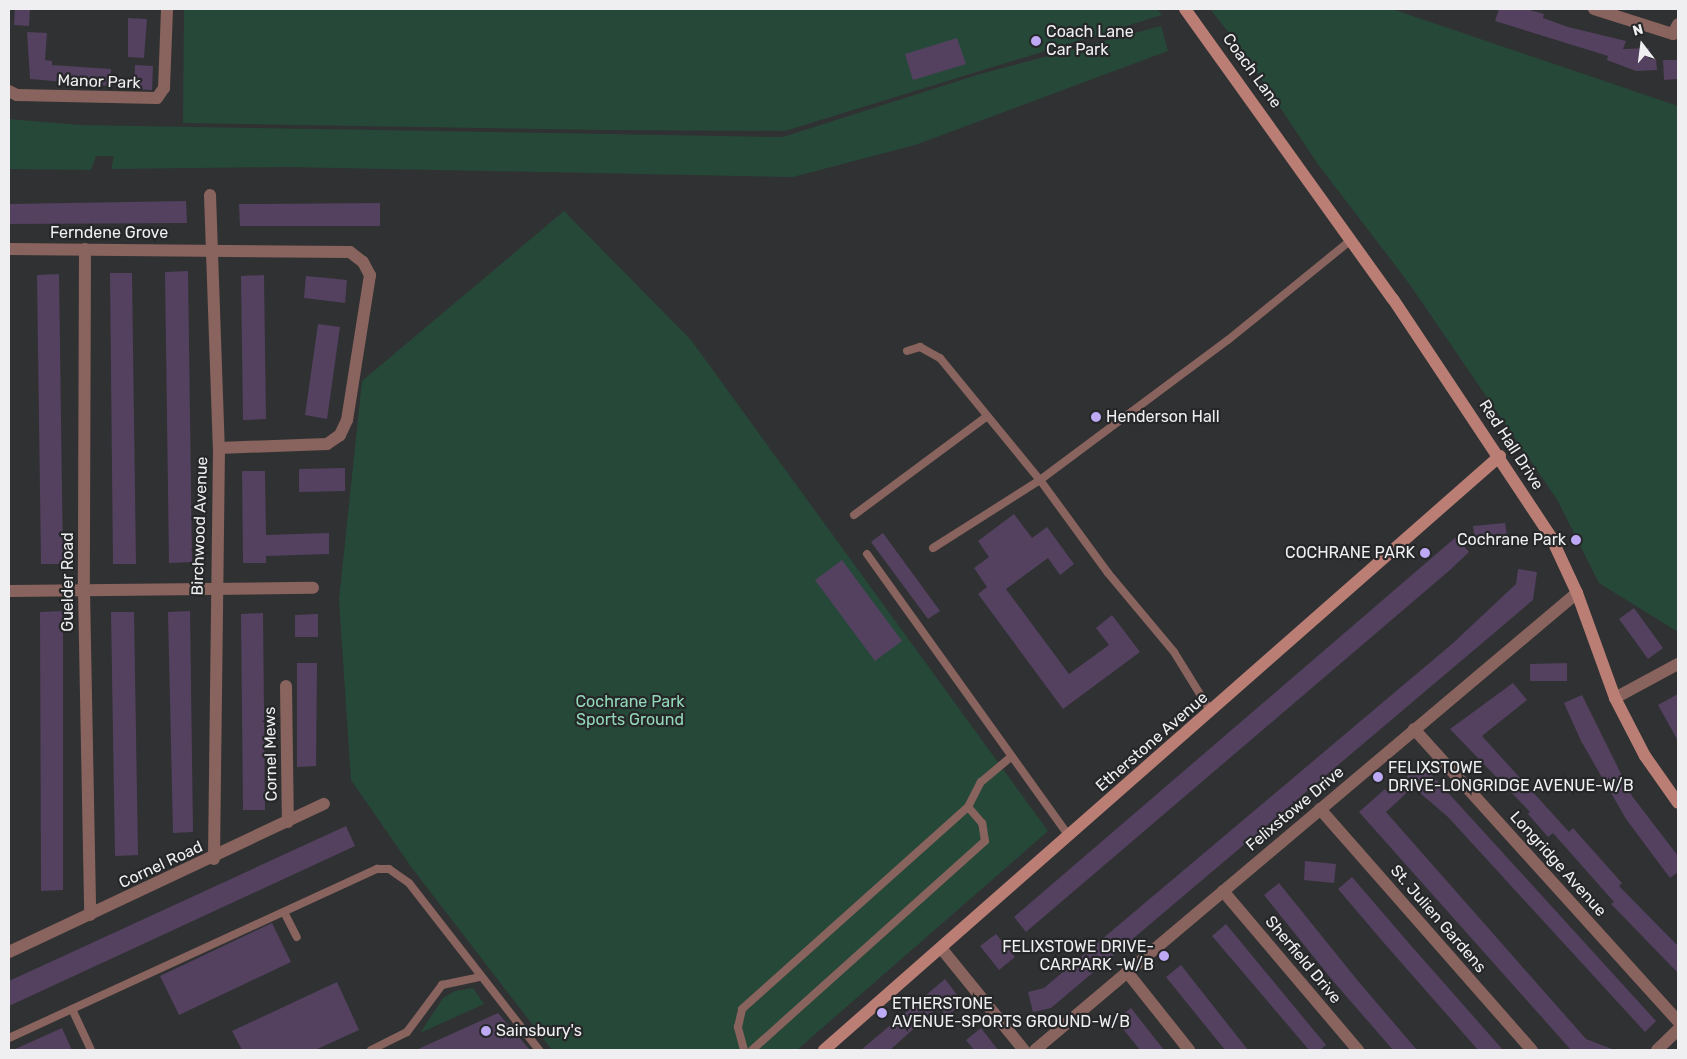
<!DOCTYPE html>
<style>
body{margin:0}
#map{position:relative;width:1687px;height:1059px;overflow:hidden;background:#303133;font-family:Rubik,sans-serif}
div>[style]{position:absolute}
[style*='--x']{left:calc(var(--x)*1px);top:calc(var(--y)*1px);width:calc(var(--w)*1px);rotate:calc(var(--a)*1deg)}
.green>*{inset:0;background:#264839}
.building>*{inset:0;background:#53415f}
.lane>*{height:8px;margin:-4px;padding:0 4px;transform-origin:4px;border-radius:4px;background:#89635d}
.street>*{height:12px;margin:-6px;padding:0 6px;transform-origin:6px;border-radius:6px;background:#89635d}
.secondary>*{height:12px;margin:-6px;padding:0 6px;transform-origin:6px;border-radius:6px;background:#ba7e75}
.dots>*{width:14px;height:14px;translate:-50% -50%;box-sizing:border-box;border:2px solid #262729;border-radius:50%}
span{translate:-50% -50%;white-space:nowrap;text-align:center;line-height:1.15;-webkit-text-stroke:4.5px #262729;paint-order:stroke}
.poi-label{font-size:16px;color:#efeff1}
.left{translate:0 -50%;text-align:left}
.right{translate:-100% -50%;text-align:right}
.street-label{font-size:16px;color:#efeff1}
.park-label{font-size:16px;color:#92d8b9}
.frame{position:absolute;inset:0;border:10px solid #efeff1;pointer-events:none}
.north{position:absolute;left:1617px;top:20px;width:50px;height:50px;-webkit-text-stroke:4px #262729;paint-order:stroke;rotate:345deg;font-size:14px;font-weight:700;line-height:20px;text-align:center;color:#efeff1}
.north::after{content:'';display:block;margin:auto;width:18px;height:22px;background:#efeff1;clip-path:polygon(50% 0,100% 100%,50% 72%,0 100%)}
</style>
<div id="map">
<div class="green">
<div style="clip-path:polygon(184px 9px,1157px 9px,1162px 15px,785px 131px,606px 130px,183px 123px)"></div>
<div style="clip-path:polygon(1210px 9px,1392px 9px,1678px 106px,1678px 632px,1599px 583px,1558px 501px,1408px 282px,1317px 163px,1238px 44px)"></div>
<div style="clip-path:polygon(1161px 26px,1168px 51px,915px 145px,793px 177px,287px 167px,111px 169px,114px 156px,96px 156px,91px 170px,9px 169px,9px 119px,80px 125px,783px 137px,980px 74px)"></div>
<div style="clip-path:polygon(564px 211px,691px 340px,1048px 831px,797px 1050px,552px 1050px,412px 868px,351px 780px,339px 600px,362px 381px)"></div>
<div style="clip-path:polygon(473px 988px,484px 1004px,420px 1033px,443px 998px,455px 991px)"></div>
</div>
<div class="building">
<div style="clip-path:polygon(15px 9px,30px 9px,29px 26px,14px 25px)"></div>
<div style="clip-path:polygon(1499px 9px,1526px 9px,1544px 14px,1543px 18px,1568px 27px,1626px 41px,1623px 49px,1649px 48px,1649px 59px,1656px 59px,1657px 70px,1636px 71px,1607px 60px,1608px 56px,1495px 21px)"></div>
<div style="clip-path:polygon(128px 18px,147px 19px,144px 58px,128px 57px)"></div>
<div style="clip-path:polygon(27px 32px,47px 33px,45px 60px,52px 61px,52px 65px,111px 69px,110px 86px,30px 79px)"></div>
<div style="clip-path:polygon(957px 38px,966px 64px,913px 80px,905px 54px)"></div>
<div style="clip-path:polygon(1663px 60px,1678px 60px,1678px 79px,1664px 80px)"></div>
<div style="clip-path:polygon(135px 65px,153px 66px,152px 90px,134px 89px)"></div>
<div style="clip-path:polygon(186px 201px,187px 223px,9px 224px,9px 204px)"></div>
<div style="clip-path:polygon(380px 203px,380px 226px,240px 226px,239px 204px)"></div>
<div style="clip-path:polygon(188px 271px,192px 562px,169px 563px,165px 272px)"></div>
<div style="clip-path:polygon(110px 273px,132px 273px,136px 564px,113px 564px)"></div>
<div style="clip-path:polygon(59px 274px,63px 564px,41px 564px,37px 275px)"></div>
<div style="clip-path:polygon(264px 275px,266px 419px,243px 420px,241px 276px)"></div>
<div style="clip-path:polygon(306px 276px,347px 280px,345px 303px,304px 298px)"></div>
<div style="clip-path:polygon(318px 324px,340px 327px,327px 419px,305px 415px)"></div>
<div style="clip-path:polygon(345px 468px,345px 491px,299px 492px,299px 469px)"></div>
<div style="clip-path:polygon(242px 471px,265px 471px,266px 535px,329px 533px,329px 554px,266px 556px,266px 563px,243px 563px)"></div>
<div style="clip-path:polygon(1014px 514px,1032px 538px,1047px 527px,1074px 564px,1060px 575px,1048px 558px,1006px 589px,1069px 674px,1109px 645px,1096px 628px,1112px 615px,1140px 652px,1063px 709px,978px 594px,987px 587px,974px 568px,989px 557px,978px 541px)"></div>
<div style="clip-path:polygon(1505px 523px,1508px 542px,1476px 546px,1473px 526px)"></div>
<div style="clip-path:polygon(883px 533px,940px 611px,928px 619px,871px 542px)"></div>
<div style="clip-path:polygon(1456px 537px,1469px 552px,1450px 570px,1026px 932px,1014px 917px)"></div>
<div style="clip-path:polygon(842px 560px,902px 641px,875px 661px,815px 580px)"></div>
<div style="clip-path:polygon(1518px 569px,1537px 572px,1533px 600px,1051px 1008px,1033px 1012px,1028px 992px,1044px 988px,1452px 644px,1516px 584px)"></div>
<div style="clip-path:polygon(1634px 608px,1663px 648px,1648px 659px,1619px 619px)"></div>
<div style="clip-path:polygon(63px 611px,63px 890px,41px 891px,40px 612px)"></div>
<div style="clip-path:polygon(190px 611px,193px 832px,173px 833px,168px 612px)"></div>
<div style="clip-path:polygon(111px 612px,134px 612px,138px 855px,115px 856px)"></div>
<div style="clip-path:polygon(263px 613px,265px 810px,243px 810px,241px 614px)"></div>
<div style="clip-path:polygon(318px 614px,318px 637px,295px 637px,295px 615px)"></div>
<div style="clip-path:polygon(297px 663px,317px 663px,316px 766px,297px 767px)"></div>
<div style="clip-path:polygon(1567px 663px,1567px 681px,1530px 681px,1530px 664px)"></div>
<div style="clip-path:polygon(1513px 683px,1527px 700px,1482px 736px,1569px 832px,1573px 828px,1622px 883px,1619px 886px,1678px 946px,1678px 973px,1611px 904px,1614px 902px,1553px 833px,1548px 837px,1528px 814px,1530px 812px,1450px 729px)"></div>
<div style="clip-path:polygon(1678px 694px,1678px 741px,1658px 705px)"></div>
<div style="clip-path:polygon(1582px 695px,1632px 796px,1678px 856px,1678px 872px,1670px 878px,1626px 819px,1581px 741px,1564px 703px)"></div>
<div style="clip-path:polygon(1421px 763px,1656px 1021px,1645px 1032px,1448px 817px,1413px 787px,1386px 812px,1586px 1039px,1612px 1049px,1571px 1050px,1359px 812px,1385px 789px,1389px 794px)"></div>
<div style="clip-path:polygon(346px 826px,355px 846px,9px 1006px,9px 981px)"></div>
<div style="clip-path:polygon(1305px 861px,1336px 864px,1334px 883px,1304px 880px)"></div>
<div style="clip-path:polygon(1352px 877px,1407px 941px,1503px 1050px,1478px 1050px,1384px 943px,1338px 889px)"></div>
<div style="clip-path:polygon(1279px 883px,1358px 981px,1417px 1050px,1393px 1050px,1333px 981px,1264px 895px)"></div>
<div style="clip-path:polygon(272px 923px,291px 962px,179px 1015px,160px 976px)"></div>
<div style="clip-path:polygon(1226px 924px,1326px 1045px,1320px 1050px,1309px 1050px,1212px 936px)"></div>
<div style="clip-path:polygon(996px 934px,1015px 957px,999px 970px,980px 946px)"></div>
<div style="clip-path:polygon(1181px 965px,1229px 1026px,1248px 1050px,1225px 1050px,1166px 977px)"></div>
<div style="clip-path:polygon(945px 979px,964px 1004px,946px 1016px,939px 1006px,890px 1050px,861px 1050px)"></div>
<div style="clip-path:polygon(337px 982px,359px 1030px,315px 1050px,242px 1050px,232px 1031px)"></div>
<div style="clip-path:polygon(1131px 1008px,1164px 1050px,1140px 1050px,1116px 1020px)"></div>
<div style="clip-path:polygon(498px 1013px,530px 1050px,416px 1050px)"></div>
<div style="clip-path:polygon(62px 1028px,72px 1050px,13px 1050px)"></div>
<div style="clip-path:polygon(981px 1028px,998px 1050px,974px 1050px,966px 1040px)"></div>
</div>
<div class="lane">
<div style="--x:907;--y:351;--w:14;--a:-17"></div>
<div style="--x:920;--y:347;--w:23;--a:29"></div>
<div style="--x:940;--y:358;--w:158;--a:50.7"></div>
<div style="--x:1040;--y:480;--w:234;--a:-36.7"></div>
<div style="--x:1228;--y:340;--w:159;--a:-39.1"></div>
<div style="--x:854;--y:515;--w:164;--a:-36.6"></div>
<div style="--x:933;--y:548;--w:127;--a:-32.4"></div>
<div style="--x:1040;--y:480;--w:115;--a:53.8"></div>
<div style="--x:1108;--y:573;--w:103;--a:50.1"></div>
<div style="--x:1174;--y:652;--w:70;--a:58.3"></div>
<div style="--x:867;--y:554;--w:347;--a:54.4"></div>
<div style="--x:284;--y:912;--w:28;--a:63"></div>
<div style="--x:72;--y:1009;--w:45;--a:65.1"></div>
<div style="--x:9;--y:1038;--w:405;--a:-24.7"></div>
<div style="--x:377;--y:869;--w:12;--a:0"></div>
<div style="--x:389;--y:869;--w:24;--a:35"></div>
<div style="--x:409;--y:883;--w:212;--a:52.1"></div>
<div style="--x:371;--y:1050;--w:40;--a:-26.6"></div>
<div style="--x:407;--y:1032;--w:59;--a:-53.3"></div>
<div style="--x:442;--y:985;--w:38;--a:-12"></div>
<div style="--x:744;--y:1050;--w:24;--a:-105"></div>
<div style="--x:738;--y:1027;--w:18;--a:-77"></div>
<div style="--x:742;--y:1009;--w:303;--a:-41.8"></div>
<div style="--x:968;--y:807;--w:28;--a:-63"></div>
<div style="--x:981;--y:782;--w:40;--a:-40"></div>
<div style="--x:752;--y:1050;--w:313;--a:-41.9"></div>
<div style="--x:985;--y:841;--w:18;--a:-99"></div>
<div style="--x:982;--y:823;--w:21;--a:-131"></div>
</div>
<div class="street">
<div style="--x:1594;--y:9;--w:83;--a:17.6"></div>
<div style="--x:1673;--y:34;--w:11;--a:-63"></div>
<div style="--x:9;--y:91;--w:9;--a:27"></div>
<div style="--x:17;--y:95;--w:140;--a:1.2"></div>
<div style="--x:157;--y:98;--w:12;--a:-55"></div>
<div style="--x:164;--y:88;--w:79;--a:-87.8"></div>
<div style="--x:210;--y:195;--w:253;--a:88"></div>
<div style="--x:219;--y:448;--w:411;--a:90.7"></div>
<div style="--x:9;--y:249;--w:341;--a:0.5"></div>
<div style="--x:350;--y:252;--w:16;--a:38"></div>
<div style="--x:363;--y:262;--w:15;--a:62"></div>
<div style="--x:370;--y:275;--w:147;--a:99"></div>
<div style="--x:347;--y:420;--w:17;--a:115"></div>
<div style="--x:340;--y:435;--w:16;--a:145"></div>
<div style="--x:327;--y:444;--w:108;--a:177.9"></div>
<div style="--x:85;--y:249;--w:342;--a:90.2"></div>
<div style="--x:84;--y:591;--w:324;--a:88.9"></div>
<div style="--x:9;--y:591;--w:304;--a:-0.6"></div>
<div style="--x:286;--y:686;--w:136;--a:89.2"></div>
<div style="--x:1615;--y:698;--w:72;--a:-28.4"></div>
<div style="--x:1414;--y:729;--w:394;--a:47.9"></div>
<div style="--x:1320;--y:809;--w:321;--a:48.7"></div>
<div style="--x:1223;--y:891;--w:209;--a:49.7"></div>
<div style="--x:941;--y:948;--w:132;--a:50.9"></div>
<div style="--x:9;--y:952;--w:348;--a:-25.2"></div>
<div style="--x:1127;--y:972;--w:100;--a:51.5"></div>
<div style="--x:1035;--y:1050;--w:709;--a:-40.14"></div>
<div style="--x:1657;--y:1050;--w:29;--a:-44"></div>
</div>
<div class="secondary">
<div style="--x:1185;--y:9;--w:357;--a:54.4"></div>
<div style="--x:1393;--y:299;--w:286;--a:56.4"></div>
<div style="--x:1551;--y:537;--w:62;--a:65.1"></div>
<div style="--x:1577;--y:593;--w:112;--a:70.1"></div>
<div style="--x:1615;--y:698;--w:65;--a:62.7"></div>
<div style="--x:1645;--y:756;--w:57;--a:54.9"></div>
<div style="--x:824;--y:1050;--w:900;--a:-41.31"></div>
</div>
<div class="dots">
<div style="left:1036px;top:41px;background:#bea9f4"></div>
<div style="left:1096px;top:417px;background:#bea9f4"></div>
<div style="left:1576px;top:540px;background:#bea9f4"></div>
<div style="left:1425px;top:553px;background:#bea9f4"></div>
<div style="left:1378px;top:777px;background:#bea9f4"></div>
<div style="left:1164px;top:956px;background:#bea9f4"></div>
<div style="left:882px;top:1013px;background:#bea9f4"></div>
<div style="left:486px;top:1031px;background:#bea9f4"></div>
</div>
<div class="poi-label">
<span class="left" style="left:1046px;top:41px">Coach Lane<br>Car Park</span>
<span class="left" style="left:1106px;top:417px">Henderson Hall</span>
<span class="right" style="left:1566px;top:540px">Cochrane Park</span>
<span class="right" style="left:1415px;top:553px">COCHRANE PARK</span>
<span class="left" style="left:1388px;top:777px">FELIXSTOWE<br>DRIVE-LONGRIDGE AVENUE-W/B</span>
<span class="right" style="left:1154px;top:956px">FELIXSTOWE DRIVE-<br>CARPARK -W/B</span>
<span class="left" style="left:892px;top:1013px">ETHERSTONE<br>AVENUE-SPORTS GROUND-W/B</span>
<span class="left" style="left:496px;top:1031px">Sainsbury's</span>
</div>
<div class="street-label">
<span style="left:1252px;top:71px;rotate:54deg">Coach Lane</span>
<span style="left:99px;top:82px;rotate:2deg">Manor Park</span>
<span style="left:109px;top:233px">Ferndene Grove</span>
<span style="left:1511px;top:445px;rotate:57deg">Red Hall Drive</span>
<span style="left:200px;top:526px;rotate:-88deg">Birchwood Avenue</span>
<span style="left:68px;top:582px;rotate:-90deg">Guelder Road</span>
<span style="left:1152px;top:742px;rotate:-41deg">Etherstone Avenue</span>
<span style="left:271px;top:754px;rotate:-91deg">Cornel Mews</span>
<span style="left:1295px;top:809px;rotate:-40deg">Felixstowe Drive</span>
<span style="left:1558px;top:864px;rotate:48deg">Longridge Avenue</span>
<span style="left:161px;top:865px;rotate:-25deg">Cornel Road</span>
<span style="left:1438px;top:919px;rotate:49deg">St. Julien Gardens</span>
<span style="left:1303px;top:960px;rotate:50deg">Sherfield Drive</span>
</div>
<div class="park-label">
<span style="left:630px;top:711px">Cochrane Park<br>Sports Ground</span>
</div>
<div class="frame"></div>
<div class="north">N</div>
</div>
